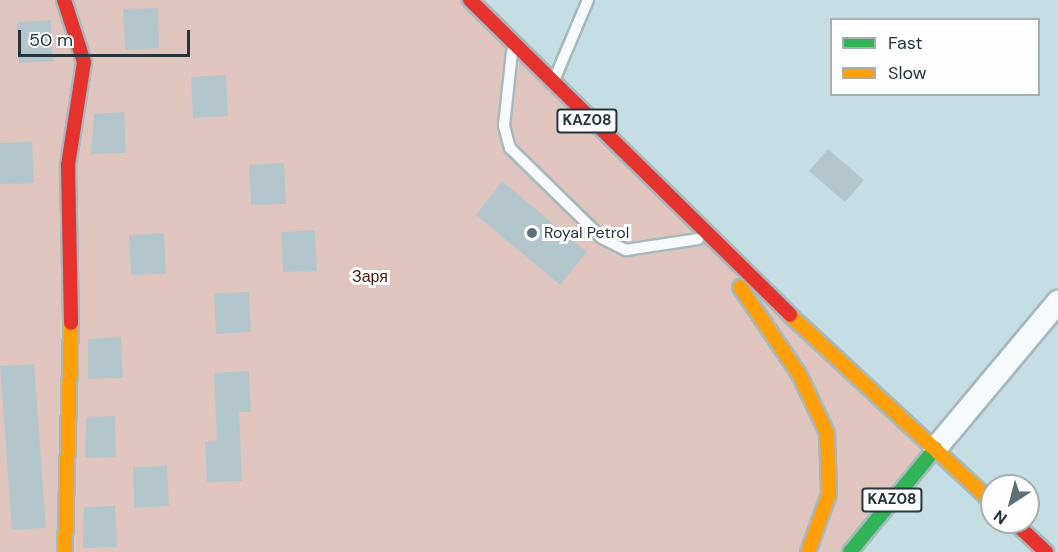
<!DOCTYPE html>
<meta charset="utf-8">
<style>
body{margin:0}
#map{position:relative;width:1058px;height:552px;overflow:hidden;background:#c4dee4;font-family:"DM Sans",sans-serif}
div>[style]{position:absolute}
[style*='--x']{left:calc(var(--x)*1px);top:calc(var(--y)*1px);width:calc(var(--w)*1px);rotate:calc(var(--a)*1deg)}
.green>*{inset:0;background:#e0c5bf}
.building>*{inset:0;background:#b3c6cc}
.roads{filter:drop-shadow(2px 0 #a5b9be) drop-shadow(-2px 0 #a5b9be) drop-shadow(0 2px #a5b9be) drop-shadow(0 -2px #a5b9be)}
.lane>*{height:10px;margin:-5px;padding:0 5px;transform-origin:5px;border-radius:5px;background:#f6fafb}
.street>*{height:22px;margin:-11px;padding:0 11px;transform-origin:11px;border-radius:11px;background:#f6fafb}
.fast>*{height:14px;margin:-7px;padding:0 7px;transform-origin:7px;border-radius:7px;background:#30b455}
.slow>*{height:14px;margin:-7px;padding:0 7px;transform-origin:7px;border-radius:7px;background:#ff9f0a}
.jam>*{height:14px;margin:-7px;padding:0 7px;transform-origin:7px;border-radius:7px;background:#e5322d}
.dots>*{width:16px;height:16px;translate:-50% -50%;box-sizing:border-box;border:3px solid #fefefe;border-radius:50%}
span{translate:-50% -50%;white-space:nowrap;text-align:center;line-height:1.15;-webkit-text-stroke:6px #fefefe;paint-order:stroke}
.shield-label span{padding:2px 4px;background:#fefefe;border:2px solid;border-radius:4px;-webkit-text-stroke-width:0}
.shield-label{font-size:15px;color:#24363b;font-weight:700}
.poi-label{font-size:16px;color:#24363b}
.left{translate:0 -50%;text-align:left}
.park-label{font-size:16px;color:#541608}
.legend{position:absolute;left:830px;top:18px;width:210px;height:78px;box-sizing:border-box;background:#fefefe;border:2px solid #a7aeb0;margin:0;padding:8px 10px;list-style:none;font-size:18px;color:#24363b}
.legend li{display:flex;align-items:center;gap:12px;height:30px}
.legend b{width:30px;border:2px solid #a7aeb0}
.north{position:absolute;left:980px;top:474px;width:60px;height:60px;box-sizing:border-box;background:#fefefe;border:2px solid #a7aeb0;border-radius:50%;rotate:216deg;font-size:16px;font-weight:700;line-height:24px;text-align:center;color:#24363b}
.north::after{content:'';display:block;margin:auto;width:21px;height:27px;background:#5c7176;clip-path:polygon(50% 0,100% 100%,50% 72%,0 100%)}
.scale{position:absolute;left:18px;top:30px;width:172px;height:27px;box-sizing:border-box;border:3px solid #24363b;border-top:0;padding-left:8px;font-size:18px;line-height:21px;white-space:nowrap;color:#24363b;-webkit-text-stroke:4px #fefefe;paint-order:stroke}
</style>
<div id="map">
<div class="green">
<div style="clip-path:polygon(0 0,485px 0,935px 449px,853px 552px,0 552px)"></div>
</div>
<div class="building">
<div style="clip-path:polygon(158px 8px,159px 48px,125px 50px,123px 9px)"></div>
<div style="clip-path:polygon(51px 20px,53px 61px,19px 63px,17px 22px)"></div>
<div style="clip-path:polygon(226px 75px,228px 116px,193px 118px,191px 77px)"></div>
<div style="clip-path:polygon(124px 112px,126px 153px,91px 154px,94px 114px)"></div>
<div style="clip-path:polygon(32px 142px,34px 183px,0 184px,0 143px)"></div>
<div style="clip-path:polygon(828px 149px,864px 180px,845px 202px,809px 171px)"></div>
<div style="clip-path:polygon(284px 163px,286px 204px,251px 205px,249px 165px)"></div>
<div style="clip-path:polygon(502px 181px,587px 252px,560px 285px,476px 215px)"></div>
<div style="clip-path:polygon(315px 230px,317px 271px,283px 272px,281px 232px)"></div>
<div style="clip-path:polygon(164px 233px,166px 274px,131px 275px,129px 235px)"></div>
<div style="clip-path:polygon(249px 292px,251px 332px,216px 334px,214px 293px)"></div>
<div style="clip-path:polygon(121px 337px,123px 378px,88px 379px,88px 339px)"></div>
<div style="clip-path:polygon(34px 364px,46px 528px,12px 530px,0 366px)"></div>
<div style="clip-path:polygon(249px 371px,251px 412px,239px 412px,242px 481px,207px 482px,205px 442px,217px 441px,214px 373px)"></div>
<div style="clip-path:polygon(115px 416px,116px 457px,85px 458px,86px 417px)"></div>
<div style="clip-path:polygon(167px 466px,169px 506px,134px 508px,133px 467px)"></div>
<div style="clip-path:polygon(115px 506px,117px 547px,83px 548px,84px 507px)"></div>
</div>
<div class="roads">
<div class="lane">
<div style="--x:512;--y:52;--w:74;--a:96.2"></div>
<div style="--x:504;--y:126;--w:23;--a:75"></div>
<div style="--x:510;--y:148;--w:129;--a:44.4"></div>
<div style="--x:602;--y:238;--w:27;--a:27"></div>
<div style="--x:626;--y:250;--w:73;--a:-8.7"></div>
<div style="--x:555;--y:78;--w:85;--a:-67.1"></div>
</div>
<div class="street">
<div style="--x:935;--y:449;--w:192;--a:-50.1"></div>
</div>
<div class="fast">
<div style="--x:850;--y:552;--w:134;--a:-50.5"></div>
</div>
<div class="slow">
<div style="--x:740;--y:287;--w:105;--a:55.9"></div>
<div style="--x:799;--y:374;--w:65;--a:64.6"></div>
<div style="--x:827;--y:433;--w:61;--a:88.1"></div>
<div style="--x:829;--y:494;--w:62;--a:109.9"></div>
<div style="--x:790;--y:315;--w:275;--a:42.8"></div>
<div style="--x:65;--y:552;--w:229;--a:-88.5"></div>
</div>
<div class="jam">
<div style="--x:64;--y:0;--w:65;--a:72.1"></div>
<div style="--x:84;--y:62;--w:104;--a:98.8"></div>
<div style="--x:68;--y:165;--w:158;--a:88.9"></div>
<div style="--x:470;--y:0;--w:449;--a:44.5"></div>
<div style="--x:1014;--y:522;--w:44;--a:43.2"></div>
</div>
</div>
<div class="dots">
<div style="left:532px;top:233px;background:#5c7176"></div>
</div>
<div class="shield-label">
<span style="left:587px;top:121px">KAZ08</span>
<span style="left:892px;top:500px">KAZ08</span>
</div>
<div class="poi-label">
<span class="left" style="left:544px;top:233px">Royal Petrol</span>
</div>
<div class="park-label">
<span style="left:370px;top:277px">Заря</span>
</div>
<ul class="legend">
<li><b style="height:8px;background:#30b455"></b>Fast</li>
<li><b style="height:8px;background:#ff9f0a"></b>Slow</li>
</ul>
<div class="north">N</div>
<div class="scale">50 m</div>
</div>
